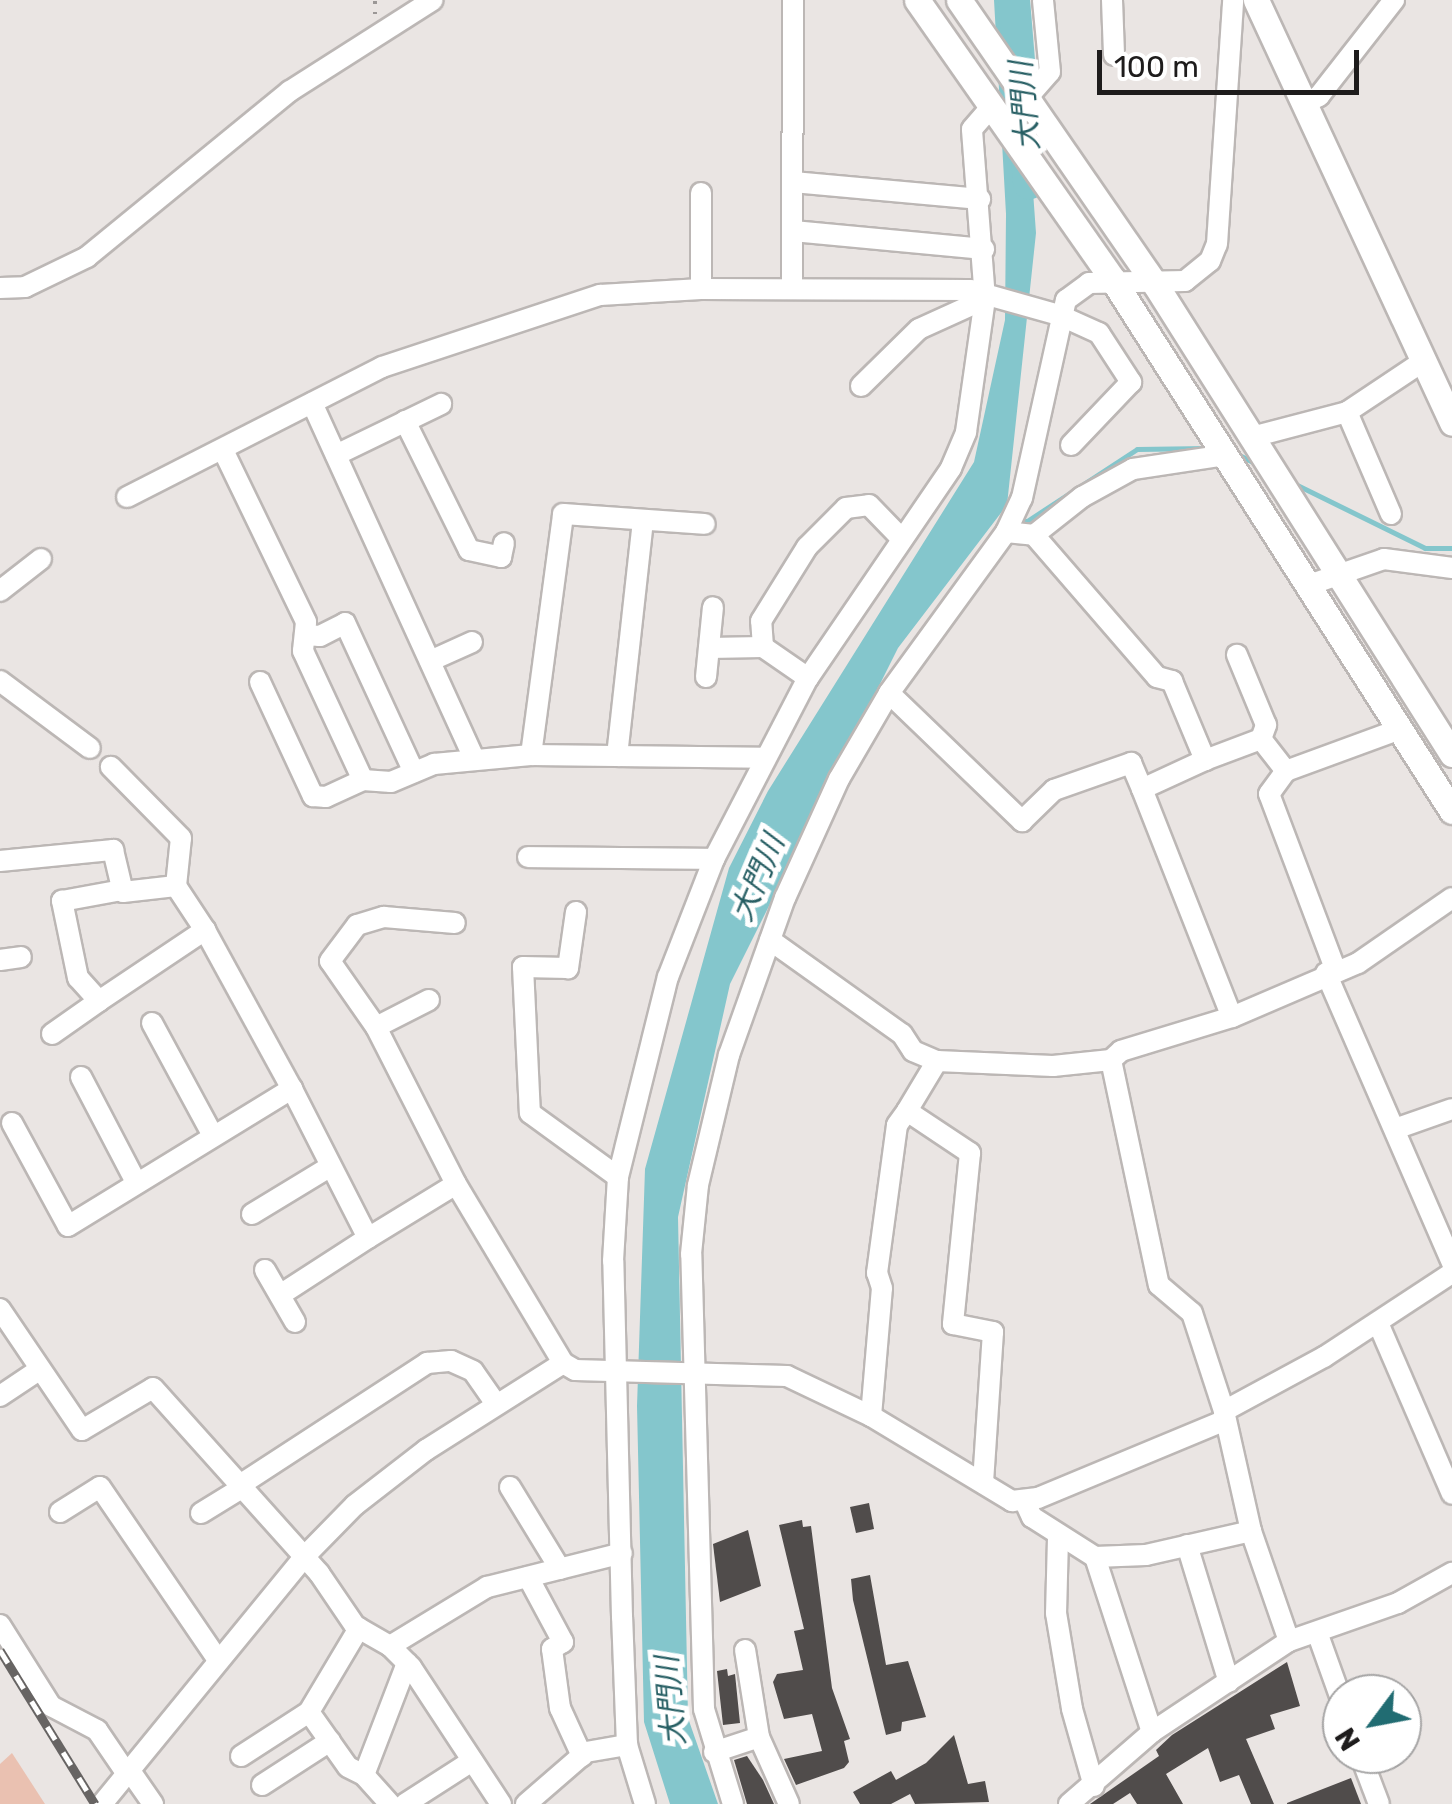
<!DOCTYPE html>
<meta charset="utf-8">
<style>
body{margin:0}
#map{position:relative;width:1452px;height:1804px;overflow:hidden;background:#eae5e3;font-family:Rubik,"Noto Sans JP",sans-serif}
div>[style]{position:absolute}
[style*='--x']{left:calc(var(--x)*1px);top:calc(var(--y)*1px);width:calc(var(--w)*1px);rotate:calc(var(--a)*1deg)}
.green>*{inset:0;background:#eac1b1}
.water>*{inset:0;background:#84c6cc}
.stream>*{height:5px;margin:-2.5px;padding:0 2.5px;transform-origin:2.5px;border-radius:2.5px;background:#84c6cc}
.river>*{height:32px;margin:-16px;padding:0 16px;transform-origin:16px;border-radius:16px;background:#84c6cc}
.building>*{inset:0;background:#504c4b}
.path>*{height:4px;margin-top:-2px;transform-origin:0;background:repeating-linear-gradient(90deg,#9b9796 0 2.5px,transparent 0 10.5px)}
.roads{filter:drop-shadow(2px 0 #bcb7b5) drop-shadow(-2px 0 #bcb7b5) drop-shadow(0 2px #bcb7b5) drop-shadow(0 -2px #bcb7b5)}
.minor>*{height:20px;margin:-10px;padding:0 10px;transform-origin:10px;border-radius:10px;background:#fff}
.tertiary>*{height:25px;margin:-12.5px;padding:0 12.5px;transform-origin:12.5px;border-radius:12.5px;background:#fff}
.rail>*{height:9px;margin-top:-4.5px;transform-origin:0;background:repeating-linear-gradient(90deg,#fff 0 15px,#676463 0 30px);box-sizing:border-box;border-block:2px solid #676463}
span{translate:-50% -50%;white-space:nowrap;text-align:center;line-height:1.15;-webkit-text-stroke:10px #fff;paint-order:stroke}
.water-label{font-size:30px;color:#265e63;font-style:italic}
.north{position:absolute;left:1322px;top:1674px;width:100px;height:100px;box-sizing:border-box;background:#fff;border:2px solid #a5a4a4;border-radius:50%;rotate:238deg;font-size:28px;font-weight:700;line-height:40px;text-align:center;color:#1e1c1c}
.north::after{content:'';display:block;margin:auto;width:35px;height:45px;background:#216c72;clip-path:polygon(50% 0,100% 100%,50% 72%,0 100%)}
.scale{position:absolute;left:1097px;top:50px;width:262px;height:45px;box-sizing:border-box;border:5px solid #1e1c1c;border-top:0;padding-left:12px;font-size:30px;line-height:35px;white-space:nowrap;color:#1e1c1c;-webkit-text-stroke:8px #fff;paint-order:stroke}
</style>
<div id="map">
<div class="green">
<div style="clip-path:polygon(12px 1753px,45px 1804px,0 1804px,0 1764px)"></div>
</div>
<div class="water">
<div style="clip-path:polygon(994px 0,1007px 0,1020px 11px,1036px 233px,1007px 505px,898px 648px,730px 984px,678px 1217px,688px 1718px,718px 1804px,670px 1804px,644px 1722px,637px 1406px,645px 1169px,729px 868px,768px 791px,974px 462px,1005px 320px,1006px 214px)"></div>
</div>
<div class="stream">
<div style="--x:1237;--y:454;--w:25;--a:27"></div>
<div style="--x:1295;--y:484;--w:145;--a:26.2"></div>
<div style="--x:1425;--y:548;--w:27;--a:0"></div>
<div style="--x:1016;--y:521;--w:11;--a:0"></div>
<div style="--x:1027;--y:521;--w:131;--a:-33.2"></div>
<div style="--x:1137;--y:449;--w:71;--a:-0.8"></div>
</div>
<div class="river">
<div style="--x:1014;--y:0;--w:184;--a:85.3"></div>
</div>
<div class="building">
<div style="clip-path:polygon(869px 1503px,874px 1529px,856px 1533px,850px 1507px)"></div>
<div style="clip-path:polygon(802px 1520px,803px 1527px,811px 1526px,832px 1688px,850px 1739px,844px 1741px,849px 1762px,844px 1768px,796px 1785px,784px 1759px,822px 1751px,812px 1714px,784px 1719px,773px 1682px,777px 1674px,803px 1670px,794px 1631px,804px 1629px,779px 1525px)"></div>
<div style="clip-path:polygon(748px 1530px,761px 1586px,720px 1602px,713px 1544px)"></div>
<div style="clip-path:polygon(870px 1575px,886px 1665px,908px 1661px,926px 1717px,902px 1722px,901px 1731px,886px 1735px,853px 1600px,851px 1579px)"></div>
<div style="clip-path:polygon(1287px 1662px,1300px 1706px,1270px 1715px,1275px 1729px,1246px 1739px,1274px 1804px,1251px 1804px,1239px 1775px,1220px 1782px,1208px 1748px,1166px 1774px,1183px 1804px,1137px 1804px,1130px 1793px,1113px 1804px,1090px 1804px,1159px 1756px,1156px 1750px,1172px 1735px)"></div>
<div style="clip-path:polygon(727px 1669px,728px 1676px,735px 1674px,740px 1723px,723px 1725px,717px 1671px)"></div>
<div style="clip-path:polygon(954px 1735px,968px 1784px,985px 1781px,989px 1802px,915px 1804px,910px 1794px,891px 1804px,860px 1804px,853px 1792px,891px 1771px,896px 1780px,926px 1763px)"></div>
<div style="clip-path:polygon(747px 1756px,763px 1780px,774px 1804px,747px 1804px,734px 1760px)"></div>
<div style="clip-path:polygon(1351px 1778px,1361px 1804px,1287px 1804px,1287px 1803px)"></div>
</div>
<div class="path">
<div style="--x:375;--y:14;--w:14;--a:-90"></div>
</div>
<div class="roads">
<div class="minor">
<div style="--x:1112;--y:0;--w:55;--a:87.9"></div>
<div style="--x:1028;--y:97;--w:33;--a:-49"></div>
<div style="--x:1050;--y:72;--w:72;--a:-95.6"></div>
<div style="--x:1306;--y:103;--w:15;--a:-28"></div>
<div style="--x:1319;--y:96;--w:122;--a:-52"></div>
<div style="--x:793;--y:182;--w:188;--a:5.2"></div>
<div style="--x:701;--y:193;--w:96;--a:90"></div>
<div style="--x:793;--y:231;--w:192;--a:5.4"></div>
<div style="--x:792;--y:284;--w:284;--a:-89.8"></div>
<div style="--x:0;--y:288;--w:25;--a:-2"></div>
<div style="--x:25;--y:287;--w:69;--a:-25.8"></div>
<div style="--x:87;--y:257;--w:262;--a:-39.3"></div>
<div style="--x:290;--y:91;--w:169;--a:-32.5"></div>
<div style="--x:861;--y:386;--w:81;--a:-44.5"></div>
<div style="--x:919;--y:329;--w:72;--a:-24.4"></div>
<div style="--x:312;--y:403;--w:392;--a:65.5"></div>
<div style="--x:1347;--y:412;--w:111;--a:66.7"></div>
<div style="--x:405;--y:421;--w:144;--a:63.6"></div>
<div style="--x:469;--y:550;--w:33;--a:12"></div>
<div style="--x:501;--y:557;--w:14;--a:-78"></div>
<div style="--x:1252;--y:437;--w:98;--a:-14.7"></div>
<div style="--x:1347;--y:412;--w:90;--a:-33.7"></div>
<div style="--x:223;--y:450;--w:191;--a:64.2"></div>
<div style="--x:306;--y:622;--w:29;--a:96"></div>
<div style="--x:303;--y:651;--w:142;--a:65.1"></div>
<div style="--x:363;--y:780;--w:28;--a:4"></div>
<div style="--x:391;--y:782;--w:47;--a:-22.7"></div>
<div style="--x:434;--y:764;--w:97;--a:-5.3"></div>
<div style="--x:531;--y:755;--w:231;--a:0.7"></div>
<div style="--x:336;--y:455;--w:117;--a:-25.9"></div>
<div style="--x:127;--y:497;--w:286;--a:-27"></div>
<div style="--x:382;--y:367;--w:230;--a:-18.3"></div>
<div style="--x:600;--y:295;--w:101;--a:-3.4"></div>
<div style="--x:701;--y:289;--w:269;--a:0.2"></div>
<div style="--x:970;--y:290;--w:92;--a:15.7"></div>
<div style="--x:1059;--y:315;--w:44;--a:24.2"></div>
<div style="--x:1099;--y:333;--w:59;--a:56.9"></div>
<div style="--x:1131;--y:382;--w:87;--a:133.6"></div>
<div style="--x:1006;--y:532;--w:28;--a:6"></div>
<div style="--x:1034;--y:535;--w:61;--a:-38.4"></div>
<div style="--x:1082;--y:497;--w:58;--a:-28.8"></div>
<div style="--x:1133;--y:469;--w:95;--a:-8.5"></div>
<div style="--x:1034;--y:535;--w:188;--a:49.1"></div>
<div style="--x:1157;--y:677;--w:16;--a:15"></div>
<div style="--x:1172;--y:681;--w:86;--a:67.3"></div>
<div style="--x:1205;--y:760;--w:60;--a:-20.6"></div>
<div style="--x:1261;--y:739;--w:15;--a:-70"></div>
<div style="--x:1266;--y:725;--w:76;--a:-112.5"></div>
<div style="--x:1309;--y:585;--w:79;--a:-19.1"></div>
<div style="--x:1384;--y:559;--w:69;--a:7.5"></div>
<div style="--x:0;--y:591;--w:52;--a:-38"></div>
<div style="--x:305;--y:635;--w:15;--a:4"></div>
<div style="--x:320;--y:636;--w:28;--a:-27"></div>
<div style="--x:345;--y:623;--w:164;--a:65.2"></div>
<div style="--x:709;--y:648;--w:54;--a:-1.1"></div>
<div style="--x:430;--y:661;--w:46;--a:-24.3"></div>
<div style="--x:706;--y:677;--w:70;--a:-84.3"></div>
<div style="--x:808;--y:678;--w:55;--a:-145.4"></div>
<div style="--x:763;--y:647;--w:26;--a:-94"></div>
<div style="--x:761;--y:621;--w:87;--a:-58.1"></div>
<div style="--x:807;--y:547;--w:55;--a:-45"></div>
<div style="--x:846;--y:508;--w:23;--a:-7"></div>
<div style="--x:869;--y:505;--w:47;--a:45.9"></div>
<div style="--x:0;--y:681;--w:112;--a:36.7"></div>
<div style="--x:260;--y:682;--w:126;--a:65.1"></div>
<div style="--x:313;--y:796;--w:13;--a:4"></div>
<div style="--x:326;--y:797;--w:41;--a:-24.7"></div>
<div style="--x:889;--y:693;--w:185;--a:43.9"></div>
<div style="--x:1022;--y:821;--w:45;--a:-44.1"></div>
<div style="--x:1054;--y:790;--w:82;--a:-19.3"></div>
<div style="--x:1131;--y:763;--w:28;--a:67"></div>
<div style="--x:1142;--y:789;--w:69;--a:-24.7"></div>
<div style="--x:1261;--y:739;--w:41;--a:52"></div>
<div style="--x:531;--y:755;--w:243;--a:-82.4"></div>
<div style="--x:563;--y:514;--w:142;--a:4"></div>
<div style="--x:617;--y:756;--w:237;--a:-83.7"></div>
<div style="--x:1142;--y:789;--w:245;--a:68.5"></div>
<div style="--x:1232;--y:1017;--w:116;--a:163"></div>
<div style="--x:1121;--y:1051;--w:13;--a:138"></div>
<div style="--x:1111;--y:1060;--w:230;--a:78"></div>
<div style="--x:1159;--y:1285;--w:43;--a:40.3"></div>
<div style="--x:1192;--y:1313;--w:103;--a:71.9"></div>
<div style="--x:528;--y:857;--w:186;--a:0.6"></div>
<div style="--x:0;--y:861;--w:114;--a:-5.6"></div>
<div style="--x:113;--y:850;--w:43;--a:76.6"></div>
<div style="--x:123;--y:892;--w:53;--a:-6.5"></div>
<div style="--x:176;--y:886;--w:48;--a:-84.1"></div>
<div style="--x:181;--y:838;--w:100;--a:-134.6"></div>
<div style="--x:576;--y:912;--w:57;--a:98.1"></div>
<div style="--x:568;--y:968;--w:45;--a:-178.7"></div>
<div style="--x:523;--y:967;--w:146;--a:87.3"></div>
<div style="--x:530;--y:1113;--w:109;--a:36"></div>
<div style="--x:770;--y:940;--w:162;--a:35.5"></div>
<div style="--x:902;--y:1034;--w:20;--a:57"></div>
<div style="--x:913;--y:1051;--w:26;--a:23"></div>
<div style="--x:937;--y:1061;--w:116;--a:2.5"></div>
<div style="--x:1053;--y:1066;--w:58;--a:-5.9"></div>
<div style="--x:0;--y:960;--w:21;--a:-8"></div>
<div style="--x:1336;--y:971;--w:189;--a:-110.7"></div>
<div style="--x:1269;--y:794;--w:29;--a:-54"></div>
<div style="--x:1286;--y:771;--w:121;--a:-20.2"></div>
<div style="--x:1326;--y:973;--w:316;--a:66.5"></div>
<div style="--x:429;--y:1000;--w:59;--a:153"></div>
<div style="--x:376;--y:1027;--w:176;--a:63"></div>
<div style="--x:99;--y:1001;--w:128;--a:-33.8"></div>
<div style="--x:205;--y:930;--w:53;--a:-123.4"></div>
<div style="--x:1232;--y:1017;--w:137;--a:-23.2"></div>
<div style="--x:1358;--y:963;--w:114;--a:-34.7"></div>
<div style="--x:152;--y:1023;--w:128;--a:61.6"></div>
<div style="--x:376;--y:1027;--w:80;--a:-124.9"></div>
<div style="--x:330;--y:961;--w:45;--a:-53.1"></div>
<div style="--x:357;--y:925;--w:28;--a:-17"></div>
<div style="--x:384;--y:917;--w:71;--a:4.8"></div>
<div style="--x:52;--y:1034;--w:57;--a:-35.1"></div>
<div style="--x:99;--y:1001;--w:31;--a:-132"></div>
<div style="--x:78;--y:978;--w:79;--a:-101.7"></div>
<div style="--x:62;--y:901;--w:61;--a:-10.4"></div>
<div style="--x:937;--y:1061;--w:58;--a:121"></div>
<div style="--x:907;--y:1111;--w:76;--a:33.7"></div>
<div style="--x:970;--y:1153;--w:172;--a:95.7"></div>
<div style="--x:953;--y:1324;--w:41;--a:11.3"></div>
<div style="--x:993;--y:1332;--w:151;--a:93.8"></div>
<div style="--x:81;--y:1077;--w:119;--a:62.4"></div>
<div style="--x:292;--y:1089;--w:167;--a:63"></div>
<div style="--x:368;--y:1238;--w:103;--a:-31.5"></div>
<div style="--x:456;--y:1184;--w:209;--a:59.1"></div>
<div style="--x:12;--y:1123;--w:117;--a:61.5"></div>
<div style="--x:68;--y:1226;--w:263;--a:-31.5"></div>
<div style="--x:292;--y:1089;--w:181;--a:-118.7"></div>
<div style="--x:1395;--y:1129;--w:60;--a:-19.3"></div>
<div style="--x:252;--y:1214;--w:92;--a:-31.3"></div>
<div style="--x:265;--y:1270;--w:60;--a:60"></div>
<div style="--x:280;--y:1295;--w:105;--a:-32.9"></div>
<div style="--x:0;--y:1309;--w:146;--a:55.9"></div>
<div style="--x:82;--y:1430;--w:82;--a:-30.6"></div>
<div style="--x:153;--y:1388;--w:249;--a:48.1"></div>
<div style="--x:319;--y:1573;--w:64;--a:55.8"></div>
<div style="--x:355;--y:1626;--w:40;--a:29.7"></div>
<div style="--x:1378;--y:1323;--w:186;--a:66.6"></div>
<div style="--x:0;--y:1396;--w:47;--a:-33.7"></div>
<div style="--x:871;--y:1416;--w:128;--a:-85.1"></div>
<div style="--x:882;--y:1288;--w:16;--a:-108"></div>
<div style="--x:877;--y:1273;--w:149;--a:-82.3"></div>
<div style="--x:897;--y:1125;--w:17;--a:-54"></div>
<div style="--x:243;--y:1483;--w:220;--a:-33.1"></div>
<div style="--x:427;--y:1363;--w:24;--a:-5"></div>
<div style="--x:451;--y:1361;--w:24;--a:24"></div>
<div style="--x:473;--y:1371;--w:40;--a:55.1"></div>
<div style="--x:510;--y:1487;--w:96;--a:58.6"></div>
<div style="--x:1024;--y:1500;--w:19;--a:65"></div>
<div style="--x:1032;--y:1517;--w:75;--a:32.4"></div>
<div style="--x:1095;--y:1557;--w:51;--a:-2.2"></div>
<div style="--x:1146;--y:1555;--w:108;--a:-12.9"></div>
<div style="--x:60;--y:1512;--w:47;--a:-32"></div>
<div style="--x:100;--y:1487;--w:209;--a:55.7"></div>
<div style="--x:201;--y:1513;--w:52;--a:-31.5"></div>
<div style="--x:1058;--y:1538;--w:75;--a:91.5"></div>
<div style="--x:1056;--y:1613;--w:97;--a:80.5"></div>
<div style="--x:1072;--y:1709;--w:80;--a:74.1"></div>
<div style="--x:1187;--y:1545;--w:143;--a:73"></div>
<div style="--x:1095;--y:1557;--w:184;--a:72"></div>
<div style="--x:528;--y:1577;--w:74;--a:61.7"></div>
<div style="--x:563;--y:1642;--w:13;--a:148"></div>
<div style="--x:552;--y:1649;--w:60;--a:82.3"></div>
<div style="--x:560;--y:1708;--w:53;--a:65.4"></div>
<div style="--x:0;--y:1625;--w:96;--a:57.8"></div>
<div style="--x:51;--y:1706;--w:52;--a:27.6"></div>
<div style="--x:97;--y:1730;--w:50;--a:55.7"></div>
<div style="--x:359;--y:1628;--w:98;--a:120.8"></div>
<div style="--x:309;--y:1712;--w:67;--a:54.7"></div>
<div style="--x:348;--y:1767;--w:18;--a:27"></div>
<div style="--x:1317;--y:1632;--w:74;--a:70.3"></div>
<div style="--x:1289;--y:1641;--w:116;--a:-109.1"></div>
<div style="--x:1251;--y:1531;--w:123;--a:-102.7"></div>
<div style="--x:1224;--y:1411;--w:114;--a:-28.4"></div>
<div style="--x:1324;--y:1357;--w:153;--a:-33.3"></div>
<div style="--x:759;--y:1737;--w:73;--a:65.9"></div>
<div style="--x:714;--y:1752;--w:47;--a:-18.4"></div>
<div style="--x:759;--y:1737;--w:88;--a:-99.1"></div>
<div style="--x:1360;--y:1754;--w:53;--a:69.2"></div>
<div style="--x:241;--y:1756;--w:81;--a:-32.9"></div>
<div style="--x:128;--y:1768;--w:44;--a:55.2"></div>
<div style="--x:262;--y:1785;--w:81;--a:-32.9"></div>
<div style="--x:102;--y:1804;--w:320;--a:-50.7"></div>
<div style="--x:305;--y:1556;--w:71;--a:-45.6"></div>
<div style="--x:355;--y:1505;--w:90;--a:-37.8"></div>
<div style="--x:426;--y:1450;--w:162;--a:-32.4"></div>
<div style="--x:563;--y:1363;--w:14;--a:30"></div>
<div style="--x:575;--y:1370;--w:212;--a:1.6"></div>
<div style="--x:787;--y:1376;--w:93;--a:25.5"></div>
<div style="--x:871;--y:1416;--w:165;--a:31.1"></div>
<div style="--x:1012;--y:1501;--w:26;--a:-7"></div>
<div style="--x:1038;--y:1498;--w:198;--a:-22.6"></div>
<div style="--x:390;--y:1804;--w:39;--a:-132"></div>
<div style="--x:364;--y:1775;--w:120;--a:-69"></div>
<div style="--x:405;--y:1804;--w:80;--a:-32.7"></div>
<div style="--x:501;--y:1804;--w:164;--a:-123.3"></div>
<div style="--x:411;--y:1667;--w:30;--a:-135"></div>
<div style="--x:390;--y:1646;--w:114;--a:-31.3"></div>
<div style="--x:487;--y:1587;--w:139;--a:-14.1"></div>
<div style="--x:526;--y:1804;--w:79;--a:-40.9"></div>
<div style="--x:586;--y:1752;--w:42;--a:-9.7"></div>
<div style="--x:645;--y:1804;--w:62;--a:-107"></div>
<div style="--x:627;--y:1745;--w:128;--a:-92.2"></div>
<div style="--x:622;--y:1617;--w:356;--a:-91.4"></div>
<div style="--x:613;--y:1261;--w:84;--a:-86.6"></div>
<div style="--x:618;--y:1177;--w:206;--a:-76"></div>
<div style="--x:668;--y:977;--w:127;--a:-68.7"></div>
<div style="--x:714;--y:859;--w:204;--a:-62.6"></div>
<div style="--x:808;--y:678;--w:254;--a:-55.7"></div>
<div style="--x:951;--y:468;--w:39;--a:-67"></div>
<div style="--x:966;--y:432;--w:134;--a:-81.9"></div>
<div style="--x:985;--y:299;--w:170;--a:-94.4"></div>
<div style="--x:972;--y:129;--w:30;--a:-49"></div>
<div style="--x:733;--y:1804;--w:99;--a:-107"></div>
<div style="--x:704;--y:1709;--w:455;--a:-91.6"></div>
<div style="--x:691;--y:1254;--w:69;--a:-84.2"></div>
<div style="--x:698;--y:1185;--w:134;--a:-76.6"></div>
<div style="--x:729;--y:1055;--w:167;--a:-70.4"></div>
<div style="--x:785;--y:898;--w:131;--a:-65.6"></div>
<div style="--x:839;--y:779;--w:99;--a:-59.8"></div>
<div style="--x:889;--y:693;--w:199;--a:-54"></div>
<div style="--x:1006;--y:532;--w:38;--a:-65"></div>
<div style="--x:1022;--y:498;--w:203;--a:-77.5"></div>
<div style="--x:1066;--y:300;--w:29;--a:-36"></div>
<div style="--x:1089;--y:283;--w:96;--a:-1.2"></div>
<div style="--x:1185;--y:281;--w:32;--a:-39"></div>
<div style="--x:1210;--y:261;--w:18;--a:-68"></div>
<div style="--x:1217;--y:244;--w:245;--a:-86.2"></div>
<div style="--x:1069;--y:1804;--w:110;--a:-40.9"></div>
<div style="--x:1152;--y:1732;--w:164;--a:-33.6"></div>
<div style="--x:1289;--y:1641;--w:115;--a:-19.2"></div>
<div style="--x:1398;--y:1603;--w:62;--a:-29.1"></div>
</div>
<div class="tertiary">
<div style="--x:917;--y:0;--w:342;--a:55"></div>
<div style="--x:1113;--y:280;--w:630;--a:57.45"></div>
<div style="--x:959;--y:0;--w:345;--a:55.4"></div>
<div style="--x:1155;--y:284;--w:556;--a:57.71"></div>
<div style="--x:1256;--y:0;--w:466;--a:65.1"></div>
</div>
</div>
<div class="rail">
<div style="--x:0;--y:1650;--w:181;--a:58.3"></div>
</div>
<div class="water-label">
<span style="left:1025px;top:106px;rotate:-95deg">大門川</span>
<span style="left:758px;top:878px;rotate:-67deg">大門川</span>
<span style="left:671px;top:1701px;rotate:-95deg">大門川</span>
</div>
<div class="north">N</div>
<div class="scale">100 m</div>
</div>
